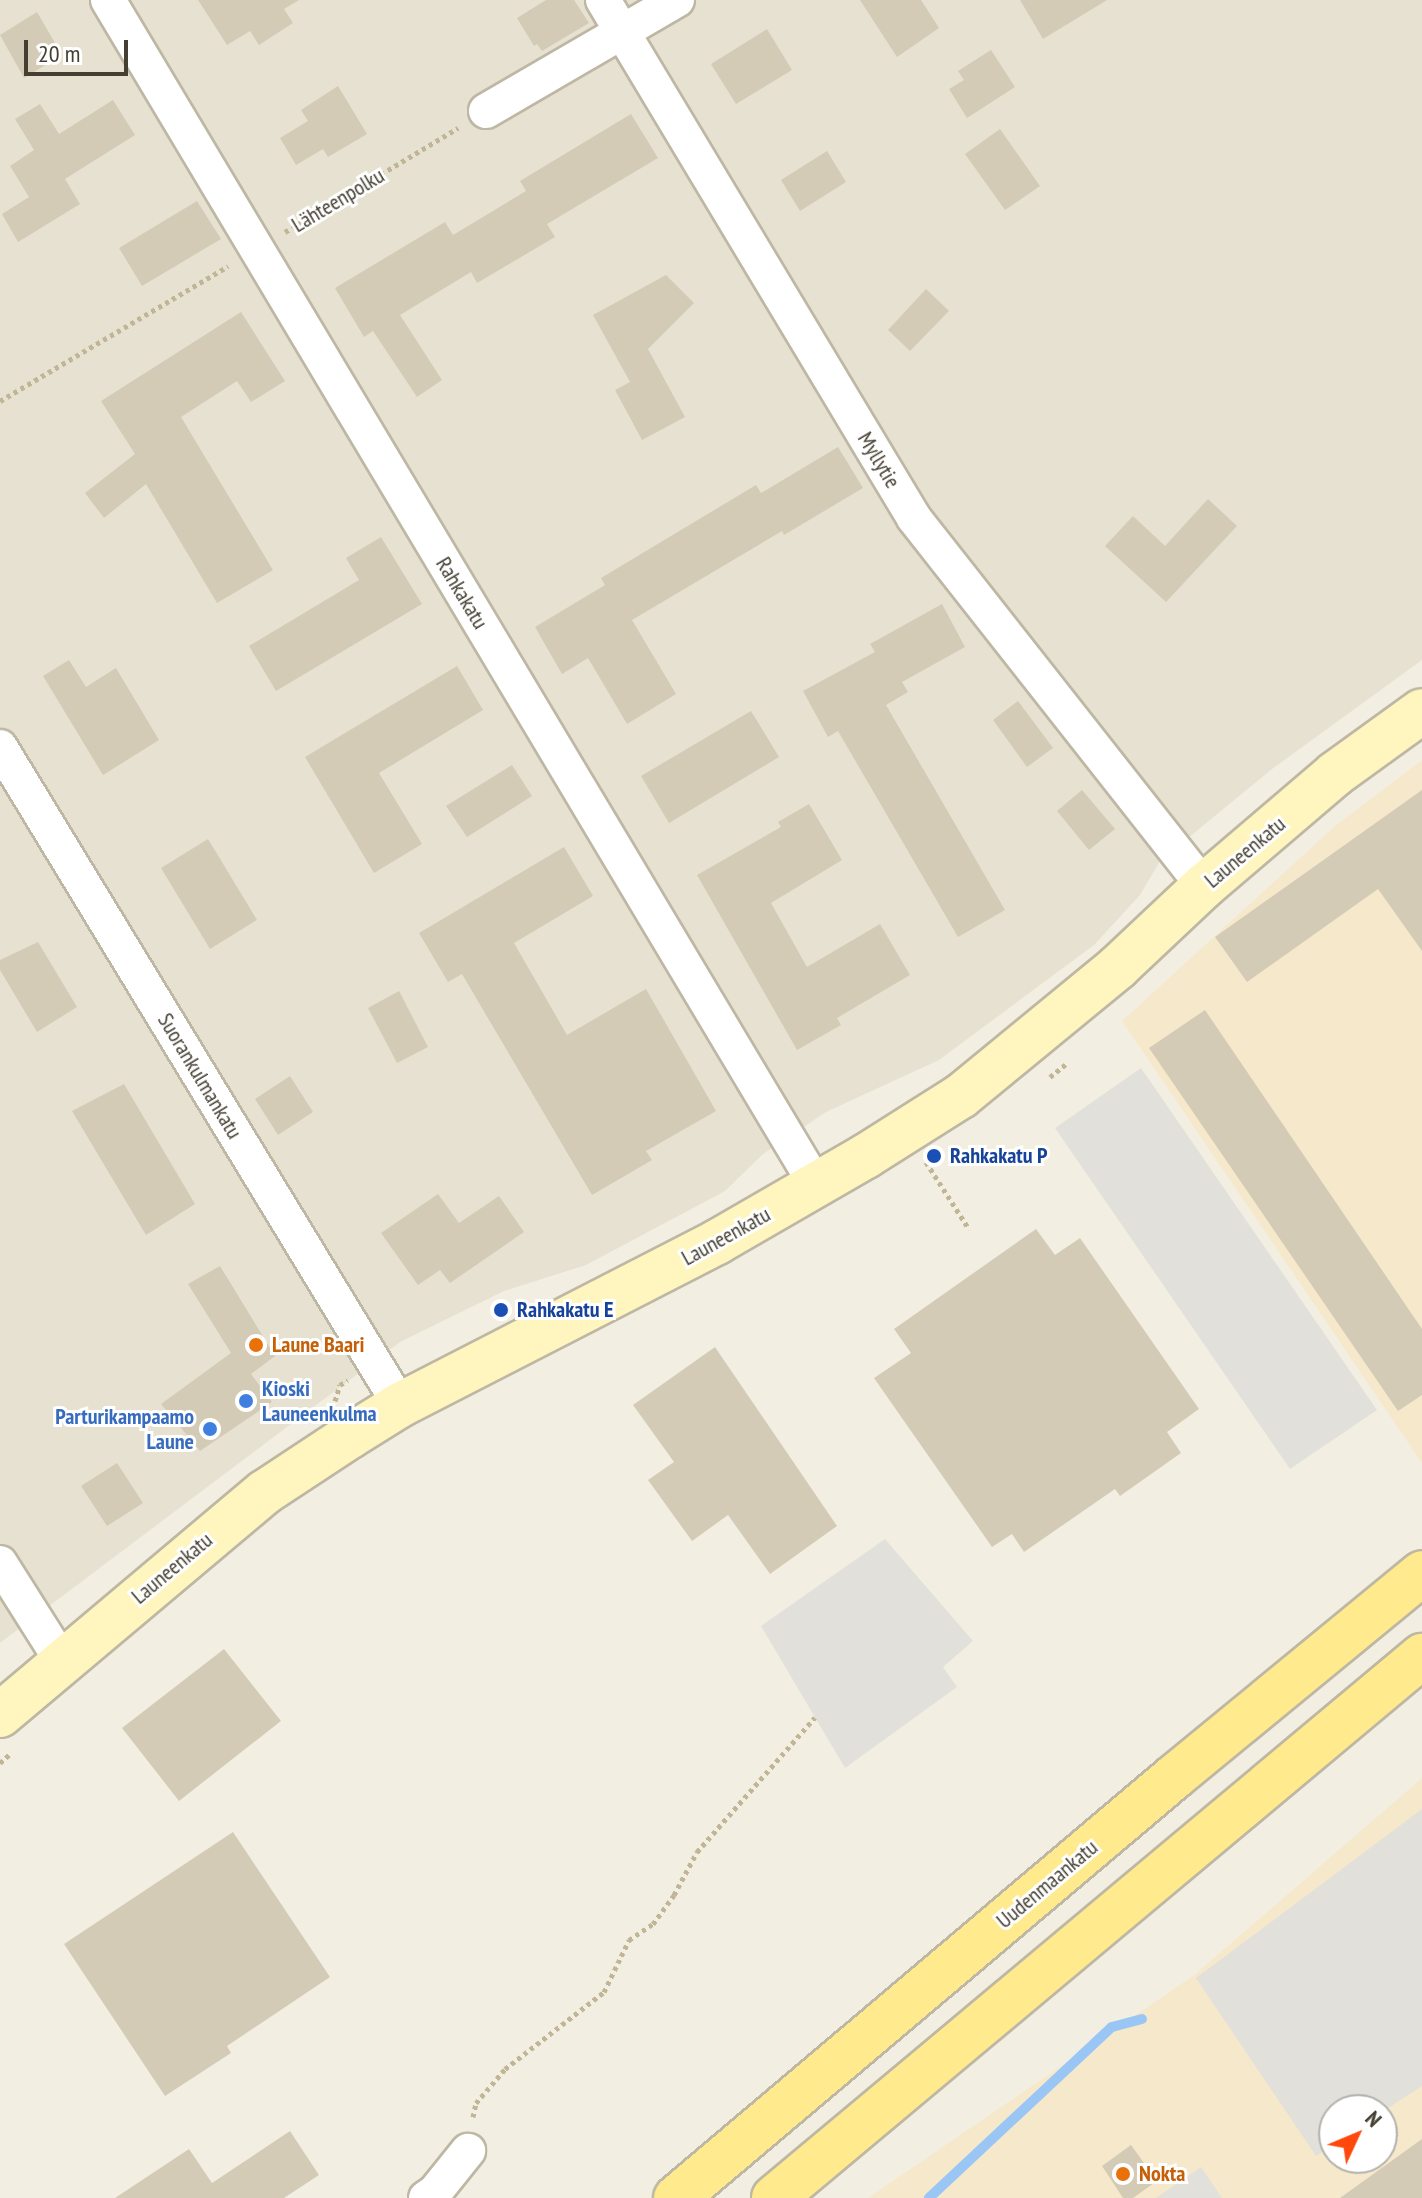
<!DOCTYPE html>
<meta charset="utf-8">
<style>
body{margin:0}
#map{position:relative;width:1422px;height:2198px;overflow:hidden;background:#f2efe2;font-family:"PT Sans Narrow",sans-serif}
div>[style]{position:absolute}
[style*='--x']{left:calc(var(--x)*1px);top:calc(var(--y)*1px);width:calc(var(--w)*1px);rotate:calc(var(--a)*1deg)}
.residential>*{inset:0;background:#e6e1d0}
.commercial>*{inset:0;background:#f6e8cb}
.parking>*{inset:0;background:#e2e0db}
.stream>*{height:10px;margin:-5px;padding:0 5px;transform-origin:5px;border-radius:5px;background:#99c6f4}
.building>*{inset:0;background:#d4cbb7}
.path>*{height:5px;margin-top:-2.5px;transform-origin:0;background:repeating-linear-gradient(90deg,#c0b595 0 4px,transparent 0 8px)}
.roads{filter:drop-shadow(2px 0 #beb7a4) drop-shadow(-2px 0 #beb7a4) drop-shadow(0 2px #beb7a4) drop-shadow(0 -2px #beb7a4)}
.street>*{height:34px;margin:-17px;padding:0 17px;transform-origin:17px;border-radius:17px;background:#fff}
.secondary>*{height:44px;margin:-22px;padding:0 22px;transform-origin:22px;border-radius:22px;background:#fff6bf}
.primary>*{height:44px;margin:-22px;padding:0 22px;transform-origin:22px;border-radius:22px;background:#ffea8e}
.dots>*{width:22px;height:22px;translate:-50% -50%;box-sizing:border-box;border:4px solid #fff;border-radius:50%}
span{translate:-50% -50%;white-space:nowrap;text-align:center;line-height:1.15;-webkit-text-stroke:6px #fff;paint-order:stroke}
.street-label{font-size:22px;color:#443f32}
.transit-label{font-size:22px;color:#164399;font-weight:700}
.left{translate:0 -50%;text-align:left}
.food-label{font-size:22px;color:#c56008;font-weight:700}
.shop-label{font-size:22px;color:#366cbe;font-weight:700}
.right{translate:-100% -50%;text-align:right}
.north{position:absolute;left:1318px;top:2094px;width:80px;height:80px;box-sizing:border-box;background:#fff;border:2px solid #b4b2ad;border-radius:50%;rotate:46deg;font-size:22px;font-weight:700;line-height:32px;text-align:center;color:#443f32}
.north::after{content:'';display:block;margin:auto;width:28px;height:36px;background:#ff480c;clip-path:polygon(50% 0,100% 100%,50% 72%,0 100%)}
.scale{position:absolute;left:24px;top:40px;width:104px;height:36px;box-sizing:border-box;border:4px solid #443f32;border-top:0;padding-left:10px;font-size:24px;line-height:28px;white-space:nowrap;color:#443f32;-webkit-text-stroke:6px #fff;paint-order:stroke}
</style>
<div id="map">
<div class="residential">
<div style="clip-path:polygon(0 0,1422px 0,1422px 660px,1272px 769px,1160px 861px,1140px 895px,1094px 945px,939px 1060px,826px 1112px,763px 1154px,725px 1191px,586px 1265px,504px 1291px,400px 1342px,0 1643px)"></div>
</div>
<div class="commercial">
<div style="clip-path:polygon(1422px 760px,1422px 1463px,1122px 1021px,1334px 827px)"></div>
<div style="clip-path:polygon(evenodd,1422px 1778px,1422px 2198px,868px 2198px,1193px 1976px,1422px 1778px,1334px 2110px,1382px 2110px,1382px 2158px,1334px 2158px,1334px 2110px)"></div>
</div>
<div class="parking">
<div style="clip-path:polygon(1141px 1068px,1377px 1410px,1290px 1469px,1055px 1128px)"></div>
<div style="clip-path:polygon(885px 1539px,973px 1641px,943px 1667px,957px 1687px,845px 1768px,761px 1626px)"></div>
<div style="clip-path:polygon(1422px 1809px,1422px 2086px,1382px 2112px,1334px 2110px,1334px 2144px,1316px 2156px,1196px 1978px)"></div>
<div style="clip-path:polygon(1201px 2167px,1222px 2198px,1156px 2198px)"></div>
</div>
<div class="stream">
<div style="--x:929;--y:2198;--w:250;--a:-43.1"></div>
<div style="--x:1112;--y:2027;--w:31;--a:-15"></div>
</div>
<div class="building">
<div style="clip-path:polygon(198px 0,299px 0,284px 9px,293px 23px,259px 45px,250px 31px,227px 45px)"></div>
<div style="clip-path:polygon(546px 0,574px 0,589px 23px,542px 51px,537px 44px,534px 46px,517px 18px)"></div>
<div style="clip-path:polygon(860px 0,921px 0,939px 28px,897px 57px)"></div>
<div style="clip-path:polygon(1020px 0,1107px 0,1043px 39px)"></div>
<div style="clip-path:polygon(37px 12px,62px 55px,24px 78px,0 35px)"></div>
<div style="clip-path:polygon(767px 29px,792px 70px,736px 104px,711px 64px)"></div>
<div style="clip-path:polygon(991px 50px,1015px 87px,967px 118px,949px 89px,964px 80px,958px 71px)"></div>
<div style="clip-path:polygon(338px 86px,367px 134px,328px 157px,323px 149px,296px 165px,280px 138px,308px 121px,301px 110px)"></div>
<div style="clip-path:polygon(113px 100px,135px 135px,65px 179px,80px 204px,18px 242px,2px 214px,29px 197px,10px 166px,34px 150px,15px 119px,40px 104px,59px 134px)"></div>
<div style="clip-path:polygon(631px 114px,658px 158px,547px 224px,555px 237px,477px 283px,471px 272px,400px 315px,442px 380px,417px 397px,373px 331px,364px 337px,335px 288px,445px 222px,453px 235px,526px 191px,520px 181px)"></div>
<div style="clip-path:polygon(1000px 129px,1040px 186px,1005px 210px,965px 154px)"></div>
<div style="clip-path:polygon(827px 151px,846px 182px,800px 211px,781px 180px)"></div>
<div style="clip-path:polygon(197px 201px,221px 239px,142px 286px,119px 248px)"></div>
<div style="clip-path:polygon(666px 275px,694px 303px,648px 349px,685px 417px,642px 440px,615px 390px,630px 382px,593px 315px)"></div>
<div style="clip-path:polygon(926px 289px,949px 311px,910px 351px,888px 330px)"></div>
<div style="clip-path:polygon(241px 312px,285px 381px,251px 402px,237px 381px,181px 417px,273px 570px,217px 603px,146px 484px,104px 518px,85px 493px,135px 454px,101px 401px)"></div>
<div style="clip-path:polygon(838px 447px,863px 488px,784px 535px,782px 531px,632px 620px,676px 694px,627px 724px,588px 658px,562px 674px,535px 627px,605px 585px,601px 578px,756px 485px,761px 493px)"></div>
<div style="clip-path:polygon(1208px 499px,1237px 526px,1166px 602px,1105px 546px,1133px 516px,1165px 546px)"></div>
<div style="clip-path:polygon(381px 537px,422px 604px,276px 691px,249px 646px,359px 580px,346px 558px)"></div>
<div style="clip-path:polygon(942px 604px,965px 647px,902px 682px,908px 692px,886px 705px,1005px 910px,958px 937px,838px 731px,828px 737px,803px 691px,875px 652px,870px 644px)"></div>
<div style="clip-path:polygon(69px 660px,86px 687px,116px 668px,159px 740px,103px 775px,43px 676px)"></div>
<div style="clip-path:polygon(457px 666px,483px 710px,379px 773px,422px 844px,374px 873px,305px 757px)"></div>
<div style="clip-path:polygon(1018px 701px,1053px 748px,1027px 767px,993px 720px)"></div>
<div style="clip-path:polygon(751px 711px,779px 757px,669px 823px,641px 776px)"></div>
<div style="clip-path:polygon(512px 765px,532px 796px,467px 837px,446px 806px)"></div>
<div style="clip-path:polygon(1082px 790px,1115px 829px,1089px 850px,1057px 811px)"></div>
<div style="clip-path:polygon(1422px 790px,1422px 951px,1378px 889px,1247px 982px,1215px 937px)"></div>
<div style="clip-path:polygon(809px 804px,842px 860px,771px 903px,807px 967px,880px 924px,910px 975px,837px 1018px,841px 1025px,797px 1050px,697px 875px,781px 827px,778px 822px)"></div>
<div style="clip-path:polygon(208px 839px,257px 920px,210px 949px,161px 868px)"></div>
<div style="clip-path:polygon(564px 847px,593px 896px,514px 943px,567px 1035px,646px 989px,716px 1111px,646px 1151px,652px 1160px,592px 1195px,462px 974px,448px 982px,419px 933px)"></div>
<div style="clip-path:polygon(38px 942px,77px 1007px,37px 1032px,0 970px,0 960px)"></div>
<div style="clip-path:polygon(399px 991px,428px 1047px,397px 1063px,368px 1008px)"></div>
<div style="clip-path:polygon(1205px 1010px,1422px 1329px,1422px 1395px,1398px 1411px,1149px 1048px)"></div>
<div style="clip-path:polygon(290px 1076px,313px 1112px,278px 1135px,255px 1099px)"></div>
<div style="clip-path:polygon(124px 1084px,195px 1204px,146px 1235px,72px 1111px)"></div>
<div style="clip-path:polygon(438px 1194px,459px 1223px,499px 1196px,524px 1232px,450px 1283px,440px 1270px,418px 1285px,381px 1233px)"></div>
<div style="clip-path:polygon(1036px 1229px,1055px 1255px,1080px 1238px,1199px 1409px,1167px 1432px,1181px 1453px,1120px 1496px,1115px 1489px,1024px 1552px,1012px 1534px,992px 1547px,874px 1378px,911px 1353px,894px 1329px)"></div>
<div style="clip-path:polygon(220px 1266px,275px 1356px,251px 1374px,272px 1402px,200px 1451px,161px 1404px,231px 1353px,188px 1284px)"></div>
<div style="clip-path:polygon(715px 1347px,837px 1526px,770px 1574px,728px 1515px,692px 1541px,648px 1480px,674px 1462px,633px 1405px)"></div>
<div style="clip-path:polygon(117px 1463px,143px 1503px,107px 1526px,81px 1486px)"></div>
<div style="clip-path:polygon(224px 1649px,281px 1721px,179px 1801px,122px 1728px)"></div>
<div style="clip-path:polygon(233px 1832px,330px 1977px,227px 2046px,231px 2053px,165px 2096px,64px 1944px)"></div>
<div style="clip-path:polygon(290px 2131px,319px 2175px,284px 2198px,115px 2198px,189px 2149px,212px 2183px)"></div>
<div style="clip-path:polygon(1422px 2139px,1422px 2198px,1340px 2198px)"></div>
<div style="clip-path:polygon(1131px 2145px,1157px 2181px,1133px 2198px,1123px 2198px,1102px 2166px)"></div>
</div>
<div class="path">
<div style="--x:285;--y:232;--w:202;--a:-31"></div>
<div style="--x:0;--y:401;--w:265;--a:-30.6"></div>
<div style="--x:1050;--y:1077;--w:22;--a:-39"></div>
<div style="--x:926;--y:1162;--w:80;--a:57.3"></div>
<div style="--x:335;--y:1401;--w:17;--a:-73"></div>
<div style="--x:340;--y:1385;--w:9;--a:-32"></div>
<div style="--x:0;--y:1763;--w:15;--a:-42"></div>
<div style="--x:473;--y:2117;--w:14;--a:-78"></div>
<div style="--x:476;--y:2103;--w:45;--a:-49.5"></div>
<div style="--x:505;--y:2069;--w:125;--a:-37.9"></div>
<div style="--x:604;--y:1992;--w:58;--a:-64.3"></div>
<div style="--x:629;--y:1940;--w:29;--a:-34"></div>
<div style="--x:653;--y:1924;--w:36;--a:-54"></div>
<div style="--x:674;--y:1895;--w:49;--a:-61.9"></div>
<div style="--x:697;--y:1852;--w:179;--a:-48.8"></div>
</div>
<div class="roads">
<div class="street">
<div style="--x:108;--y:0;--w:1380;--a:59.14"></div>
<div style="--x:603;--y:0;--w:604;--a:59.02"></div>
<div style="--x:914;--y:518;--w:469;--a:51.8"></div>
<div style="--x:486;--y:111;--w:221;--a:-30.2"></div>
<div style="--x:0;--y:747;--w:770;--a:58.7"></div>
<div style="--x:0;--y:1563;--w:116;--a:57.7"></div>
<div style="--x:426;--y:2198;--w:11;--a:-34"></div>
<div style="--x:435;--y:2192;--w:53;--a:-51.2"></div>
</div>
<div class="secondary">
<div style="--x:0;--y:1715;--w:346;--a:-40.1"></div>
<div style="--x:265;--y:1492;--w:102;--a:-33.4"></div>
<div style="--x:350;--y:1436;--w:59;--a:-31.8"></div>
<div style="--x:400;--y:1405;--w:356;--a:-27.2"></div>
<div style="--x:717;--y:1242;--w:172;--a:-30"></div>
<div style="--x:866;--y:1156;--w:112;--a:-32.3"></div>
<div style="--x:961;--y:1096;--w:203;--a:-39.4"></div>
<div style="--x:1118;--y:967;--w:118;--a:-43.3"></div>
<div style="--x:1204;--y:886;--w:172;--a:-40.5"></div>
<div style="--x:1335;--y:774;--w:107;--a:-35.9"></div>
</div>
<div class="primary">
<div style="--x:676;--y:2198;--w:652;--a:-40.21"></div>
<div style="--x:1174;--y:1777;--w:321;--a:-39.4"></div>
<div style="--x:774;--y:2198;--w:845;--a:-39.91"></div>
</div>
</div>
<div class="dots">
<div style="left:934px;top:1156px;background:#1a4fb4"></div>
<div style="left:501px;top:1310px;background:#1a4fb4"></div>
<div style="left:256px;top:1345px;background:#e8710a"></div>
<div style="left:246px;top:1401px;background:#3f7fe0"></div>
<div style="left:210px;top:1429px;background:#3f7fe0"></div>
<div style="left:1123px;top:2174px;background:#e8710a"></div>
</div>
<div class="street-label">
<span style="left:338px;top:200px;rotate:-31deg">Lähteenpolku</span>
<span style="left:879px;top:460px;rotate:59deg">Myllytie</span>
<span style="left:462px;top:593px;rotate:59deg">Rahkakatu</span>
<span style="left:1245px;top:852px;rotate:-40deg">Launeenkatu</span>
<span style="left:200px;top:1076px;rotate:59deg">Suorankulmankatu</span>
<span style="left:726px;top:1236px;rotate:-29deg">Launeenkatu</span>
<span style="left:172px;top:1568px;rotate:-40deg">Launeenkatu</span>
<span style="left:1047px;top:1884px;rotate:-40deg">Uudenmaankatu</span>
</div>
<div class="transit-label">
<span class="left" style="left:950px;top:1156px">Rahkakatu P</span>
<span class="left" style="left:517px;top:1310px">Rahkakatu E</span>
</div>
<div class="food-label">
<span class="left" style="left:272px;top:1345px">Laune Baari</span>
<span class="left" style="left:1139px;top:2174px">Nokta</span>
</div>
<div class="shop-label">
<span class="left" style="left:262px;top:1401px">Kioski<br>Launeenkulma</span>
<span class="right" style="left:194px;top:1429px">Parturikampaamo<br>Laune</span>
</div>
<div class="north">N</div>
<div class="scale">20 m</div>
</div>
